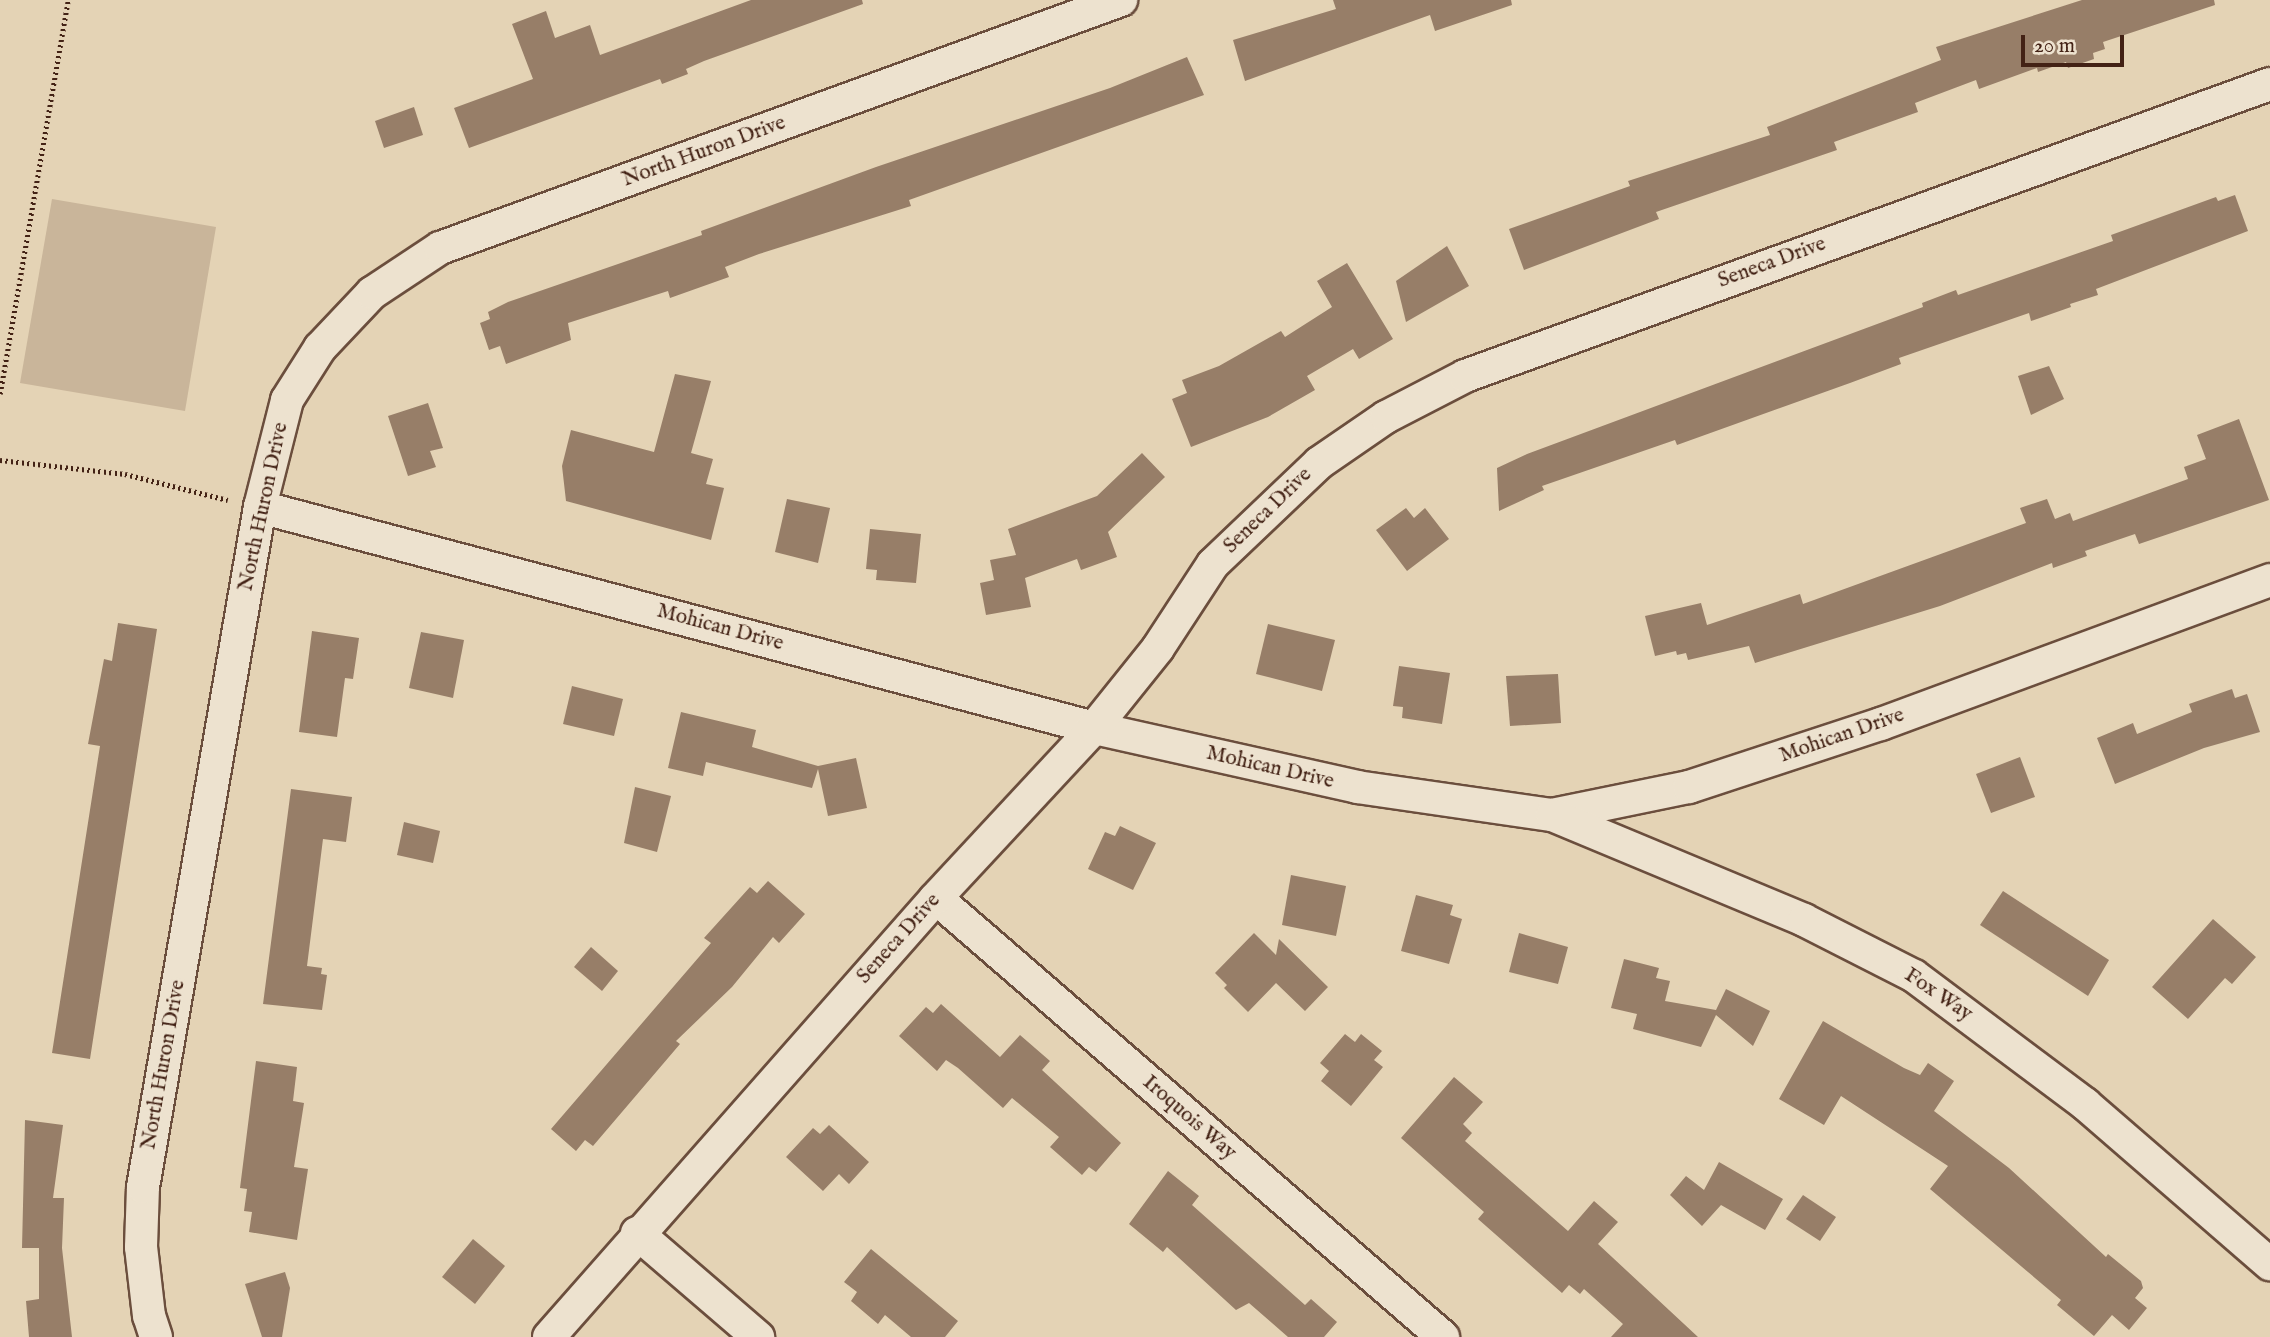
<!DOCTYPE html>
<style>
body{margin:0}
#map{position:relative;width:2270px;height:1337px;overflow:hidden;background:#e4d3b5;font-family:"IM FELL English",serif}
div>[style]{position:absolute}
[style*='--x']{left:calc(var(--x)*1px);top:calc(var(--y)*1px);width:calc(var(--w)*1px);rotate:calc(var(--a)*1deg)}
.green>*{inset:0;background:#c9b59a}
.building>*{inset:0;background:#977e68}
.path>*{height:4.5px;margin-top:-2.25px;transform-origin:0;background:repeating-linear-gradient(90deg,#432215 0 2px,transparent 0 5.5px)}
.roads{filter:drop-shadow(2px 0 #6b4e3d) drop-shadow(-2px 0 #6b4e3d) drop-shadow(0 2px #6b4e3d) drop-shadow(0 -2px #6b4e3d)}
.street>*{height:32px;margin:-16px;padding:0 16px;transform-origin:16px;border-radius:16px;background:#ede2cf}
span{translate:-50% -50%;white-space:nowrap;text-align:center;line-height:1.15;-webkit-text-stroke:5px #ede2cf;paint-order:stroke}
.street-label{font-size:21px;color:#432215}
.scale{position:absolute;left:2021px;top:35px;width:103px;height:32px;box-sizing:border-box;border:4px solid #432215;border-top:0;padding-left:9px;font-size:21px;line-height:24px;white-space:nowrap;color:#432215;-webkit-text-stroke:5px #ede2cf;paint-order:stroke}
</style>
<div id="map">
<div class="green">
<div style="clip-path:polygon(52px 199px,216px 227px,185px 411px,20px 383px)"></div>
</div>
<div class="building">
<div style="clip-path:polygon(751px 0,862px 0,863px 4px,704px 61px,686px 69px,688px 74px,662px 84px,660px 79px,469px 148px,454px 108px,533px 79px,512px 24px,546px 11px,555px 38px,590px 25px,600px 55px)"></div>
<div style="clip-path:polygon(1333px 0,1511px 0,1512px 5px,1435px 31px,1430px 15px,1245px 81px,1233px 40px,1336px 9px)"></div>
<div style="clip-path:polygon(2082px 0,2214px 0,2215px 5px,2103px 42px,2105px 49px,2093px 53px,2094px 59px,2068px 68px,2066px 62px,2038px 72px,2037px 68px,1979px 89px,1976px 80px,1915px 103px,1918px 112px,1834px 142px,1837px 150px,1656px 212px,1659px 219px,1524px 270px,1509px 229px,1630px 186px,1628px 181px,1770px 135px,1767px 127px,1941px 60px,1936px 47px)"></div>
<div style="clip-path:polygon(1187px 57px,1204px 95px,909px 200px,911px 206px,759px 254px,725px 267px,729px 277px,670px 298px,668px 291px,568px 323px,571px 340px,506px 364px,500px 346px,489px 350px,480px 323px,490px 319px,488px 312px,508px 302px,702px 235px,701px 231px,876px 167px,1110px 88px)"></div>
<div style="clip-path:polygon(414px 107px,423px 135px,384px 148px,375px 121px)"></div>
<div style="clip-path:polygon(2235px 195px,2248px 231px,2096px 289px,2098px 295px,2070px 304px,2071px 307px,2031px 321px,2029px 313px,1899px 358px,1901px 364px,1850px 383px,1677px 445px,1675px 440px,1542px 486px,1544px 490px,1499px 511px,1497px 468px,1527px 454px,1923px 307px,1922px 303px,1956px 290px,1958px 295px,2113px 241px,2111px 235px,2216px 197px,2218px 201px)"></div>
<div style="clip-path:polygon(1447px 246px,1469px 286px,1406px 322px,1396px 281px)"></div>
<div style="clip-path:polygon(1347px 263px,1393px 339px,1359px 359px,1353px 349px,1307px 376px,1315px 390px,1268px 417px,1191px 447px,1172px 399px,1187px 393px,1182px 380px,1219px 366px,1281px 331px,1285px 337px,1332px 307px,1317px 281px)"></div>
<div style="clip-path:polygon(2049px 366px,2064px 399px,2031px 415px,2018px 376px)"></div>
<div style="clip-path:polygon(675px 374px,711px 381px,691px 453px,713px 459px,706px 484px,724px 488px,711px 540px,566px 501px,562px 466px,571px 430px,654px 452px)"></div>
<div style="clip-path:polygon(428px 403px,443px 448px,430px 451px,436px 467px,408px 476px,388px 416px)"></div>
<div style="clip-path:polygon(2239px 419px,2269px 500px,2139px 544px,2135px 534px,2085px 551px,2087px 556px,2053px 568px,2052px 563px,1940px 606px,1755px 663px,1749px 646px,1688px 660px,1686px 653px,1677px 655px,1676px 651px,1655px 656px,1645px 616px,1701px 603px,1707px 625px,1800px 594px,1803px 604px,2026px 523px,2020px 508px,2047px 499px,2055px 519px,2070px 513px,2073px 521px,2188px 479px,2184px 467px,2206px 459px,2197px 435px)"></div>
<div style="clip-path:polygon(1142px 453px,1165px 477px,1108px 532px,1117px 557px,1081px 570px,1077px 559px,1025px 578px,1031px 607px,986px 615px,980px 583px,994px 580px,990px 560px,1016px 555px,1008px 529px,1097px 496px)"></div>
<div style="clip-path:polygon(787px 499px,830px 508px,818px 563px,775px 552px)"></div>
<div style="clip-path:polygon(1406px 508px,1414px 518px,1425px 508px,1449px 539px,1407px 571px,1376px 530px)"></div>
<div style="clip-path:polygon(870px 529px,921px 534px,916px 583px,876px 580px,877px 570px,866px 569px)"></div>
<div style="clip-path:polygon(118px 623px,157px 629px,90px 1059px,52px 1053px,100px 746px,88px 744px,104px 659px,112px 661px)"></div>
<div style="clip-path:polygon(1268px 624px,1335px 640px,1322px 691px,1256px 674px)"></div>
<div style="clip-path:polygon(312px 631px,359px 638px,353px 679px,345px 678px,337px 737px,299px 732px)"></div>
<div style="clip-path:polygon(421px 632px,464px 640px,453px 698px,409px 688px)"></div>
<div style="clip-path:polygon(1399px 666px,1450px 673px,1442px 724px,1402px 718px,1403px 707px,1393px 706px)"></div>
<div style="clip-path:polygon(1558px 674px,1561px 723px,1510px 726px,1506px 676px)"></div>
<div style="clip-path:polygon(572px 686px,623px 699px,614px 736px,563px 724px)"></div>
<div style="clip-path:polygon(2232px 689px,2235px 698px,2247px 694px,2260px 732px,2204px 748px,2115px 784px,2097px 738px,2133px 723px,2137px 734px,2192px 712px,2189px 704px)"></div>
<div style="clip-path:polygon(681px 712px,756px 730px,752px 747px,818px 766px,856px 758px,867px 808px,828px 816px,818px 769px,812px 788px,706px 762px,703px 776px,668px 768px)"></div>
<div style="clip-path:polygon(2020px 757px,2035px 797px,1991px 813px,1976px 774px)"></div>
<div style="clip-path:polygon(635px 787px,671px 796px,657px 852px,624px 843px)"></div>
<div style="clip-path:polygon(291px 789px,352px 797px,346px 842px,323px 839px,307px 966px,322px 968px,321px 974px,327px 975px,322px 1010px,263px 1004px)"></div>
<div style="clip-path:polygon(404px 822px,440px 831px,433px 863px,397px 855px)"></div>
<div style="clip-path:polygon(1120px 826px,1156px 843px,1133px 890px,1088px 869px,1105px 832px,1115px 836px)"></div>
<div style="clip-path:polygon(1291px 875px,1346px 886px,1336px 936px,1282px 925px)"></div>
<div style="clip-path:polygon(768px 881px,805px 914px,779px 943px,773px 937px,732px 987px,676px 1041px,680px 1044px,593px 1146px,585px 1140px,576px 1151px,551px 1129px,711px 943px,704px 938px,750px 887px,757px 893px)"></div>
<div style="clip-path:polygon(2003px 891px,2109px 960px,2088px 996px,1980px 925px)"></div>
<div style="clip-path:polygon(1416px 895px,1453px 905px,1450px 915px,1462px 919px,1449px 964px,1401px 951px)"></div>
<div style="clip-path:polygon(2213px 919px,2256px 957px,2232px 984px,2225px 978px,2188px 1019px,2152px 987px)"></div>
<div style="clip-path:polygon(1254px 933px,1276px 955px,1279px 939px,1328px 987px,1305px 1011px,1276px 983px,1248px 1012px,1224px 988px,1227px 985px,1215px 973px)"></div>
<div style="clip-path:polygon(1519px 933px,1568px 947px,1558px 984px,1509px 972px)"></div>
<div style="clip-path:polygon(591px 947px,618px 971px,602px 991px,574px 967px)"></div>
<div style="clip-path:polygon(1624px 959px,1659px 968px,1656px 978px,1670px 981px,1665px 1001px,1716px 1010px,1726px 989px,1770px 1011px,1753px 1046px,1716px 1015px,1701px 1047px,1633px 1029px,1637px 1014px,1611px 1008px)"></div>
<div style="clip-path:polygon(941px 1004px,1000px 1057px,1020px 1035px,1050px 1061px,1042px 1070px,1121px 1143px,1096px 1172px,1089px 1167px,1082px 1175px,1050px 1147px,1059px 1137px,1012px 1098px,1003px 1108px,958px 1068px,946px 1060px,937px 1071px,899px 1036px,926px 1007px,933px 1013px)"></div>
<div style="clip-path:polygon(1823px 1021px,1904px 1068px,1920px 1075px,1928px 1063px,1954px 1081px,1934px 1111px,2009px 1168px,2106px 1257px,2108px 1254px,2141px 1281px,2143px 1288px,2135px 1298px,2147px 1308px,2129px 1330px,2112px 1315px,2094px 1336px,2057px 1305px,2061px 1300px,1930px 1189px,1948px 1166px,1841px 1096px,1824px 1125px,1779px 1099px)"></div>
<div style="clip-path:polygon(1345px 1034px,1355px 1042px,1361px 1034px,1382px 1051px,1374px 1060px,1383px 1067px,1351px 1106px,1321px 1081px,1329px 1071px,1320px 1063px)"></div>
<div style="clip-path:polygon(256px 1061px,297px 1067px,293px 1101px,304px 1103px,294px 1167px,308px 1169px,297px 1240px,249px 1232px,252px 1212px,244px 1211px,247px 1189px,240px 1188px)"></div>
<div style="clip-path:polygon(1454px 1077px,1483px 1102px,1463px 1124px,1472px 1133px,1465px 1141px,1568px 1231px,1594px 1201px,1618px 1222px,1598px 1244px,1698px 1337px,1611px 1337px,1623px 1324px,1584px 1289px,1580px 1294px,1569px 1285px,1562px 1293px,1478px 1219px,1484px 1212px,1401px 1138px)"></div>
<div style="clip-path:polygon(25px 1120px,63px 1125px,53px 1198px,64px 1198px,62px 1248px,72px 1337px,29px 1337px,26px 1301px,39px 1299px,39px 1248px,22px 1248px)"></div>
<div style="clip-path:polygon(829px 1125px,869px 1162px,849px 1184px,839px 1174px,823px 1191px,786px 1157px,813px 1128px,820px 1134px)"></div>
<div style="clip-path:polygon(1719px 1162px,1783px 1199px,1765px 1230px,1721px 1205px,1702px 1226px,1670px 1195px,1686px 1176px,1704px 1190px)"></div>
<div style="clip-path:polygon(1168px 1171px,1199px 1196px,1192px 1205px,1305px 1305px,1311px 1299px,1337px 1322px,1324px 1337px,1288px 1337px,1249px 1303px,1236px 1310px,1167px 1247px,1163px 1252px,1129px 1224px)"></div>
<div style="clip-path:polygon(1803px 1195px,1836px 1217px,1820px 1241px,1786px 1219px)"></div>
<div style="clip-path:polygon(473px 1239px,505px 1266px,475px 1304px,442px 1277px)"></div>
<div style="clip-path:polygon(871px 1249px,958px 1321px,945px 1337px,911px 1337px,885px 1315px,878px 1324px,851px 1301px,857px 1292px,844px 1282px)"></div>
<div style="clip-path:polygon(285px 1272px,290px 1288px,282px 1337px,262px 1337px,245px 1284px)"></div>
</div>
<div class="path">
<div style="--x:0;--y:394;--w:400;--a:-80.2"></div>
<div style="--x:0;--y:460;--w:126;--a:6.4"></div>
<div style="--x:125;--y:474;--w:106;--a:14.2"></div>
</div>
<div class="roads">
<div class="street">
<div style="--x:260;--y:507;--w:863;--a:14.84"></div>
<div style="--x:1094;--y:728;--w:270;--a:12.6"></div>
<div style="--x:1357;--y:787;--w:197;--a:8.2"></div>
<div style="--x:1552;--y:815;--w:140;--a:-11.6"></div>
<div style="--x:1689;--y:787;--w:202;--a:-18.2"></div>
<div style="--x:1881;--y:724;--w:415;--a:-20.3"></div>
<div style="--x:1552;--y:815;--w:273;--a:22.6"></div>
<div style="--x:1804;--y:920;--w:123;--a:27"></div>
<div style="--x:1914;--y:976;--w:214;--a:36.8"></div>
<div style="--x:2085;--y:1104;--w:245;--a:40.9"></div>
<div style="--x:936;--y:898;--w:671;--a:40.89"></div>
<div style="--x:637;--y:1233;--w:160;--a:40.7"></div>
<div style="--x:156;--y:1337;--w:22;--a:-108"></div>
<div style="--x:149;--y:1316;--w:69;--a:-96.6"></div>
<div style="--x:141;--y:1247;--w:60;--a:-88.1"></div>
<div style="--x:143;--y:1187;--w:690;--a:-80.24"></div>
<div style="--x:260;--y:507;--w:110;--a:-75.8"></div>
<div style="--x:287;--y:400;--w:62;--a:-57.6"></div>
<div style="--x:320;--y:348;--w:76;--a:-46.6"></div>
<div style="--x:372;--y:293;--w:82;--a:-33.5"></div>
<div style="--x:440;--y:248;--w:725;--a:-20.01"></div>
<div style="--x:549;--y:1337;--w:585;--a:-48.6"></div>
<div style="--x:936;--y:898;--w:232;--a:-47.1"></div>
<div style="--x:1094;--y:728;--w:102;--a:-51.3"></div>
<div style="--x:1158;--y:648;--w:100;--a:-56.8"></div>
<div style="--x:1213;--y:564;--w:146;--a:-43.6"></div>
<div style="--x:1319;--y:463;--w:81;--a:-34.5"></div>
<div style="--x:1386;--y:417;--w:89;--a:-27.4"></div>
<div style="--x:1465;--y:376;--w:856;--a:-19.94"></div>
</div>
</div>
<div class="street-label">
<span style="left:704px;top:152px;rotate:-20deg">North Huron Drive</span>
<span style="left:1772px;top:263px;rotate:-20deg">Seneca Drive</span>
<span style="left:264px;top:507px;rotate:-78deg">North Huron Drive</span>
<span style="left:1268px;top:511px;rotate:-44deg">Seneca Drive</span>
<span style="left:720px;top:628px;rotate:15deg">Mohican Drive</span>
<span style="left:1842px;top:736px;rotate:-19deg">Mohican Drive</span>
<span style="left:1270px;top:768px;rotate:13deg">Mohican Drive</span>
<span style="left:899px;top:939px;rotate:-48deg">Seneca Drive</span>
<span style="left:1938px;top:995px;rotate:34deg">Fox Way</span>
<span style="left:164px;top:1065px;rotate:-80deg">North Huron Drive</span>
<span style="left:1189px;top:1118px;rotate:41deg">Iroquois Way</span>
</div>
<div class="scale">20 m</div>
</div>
